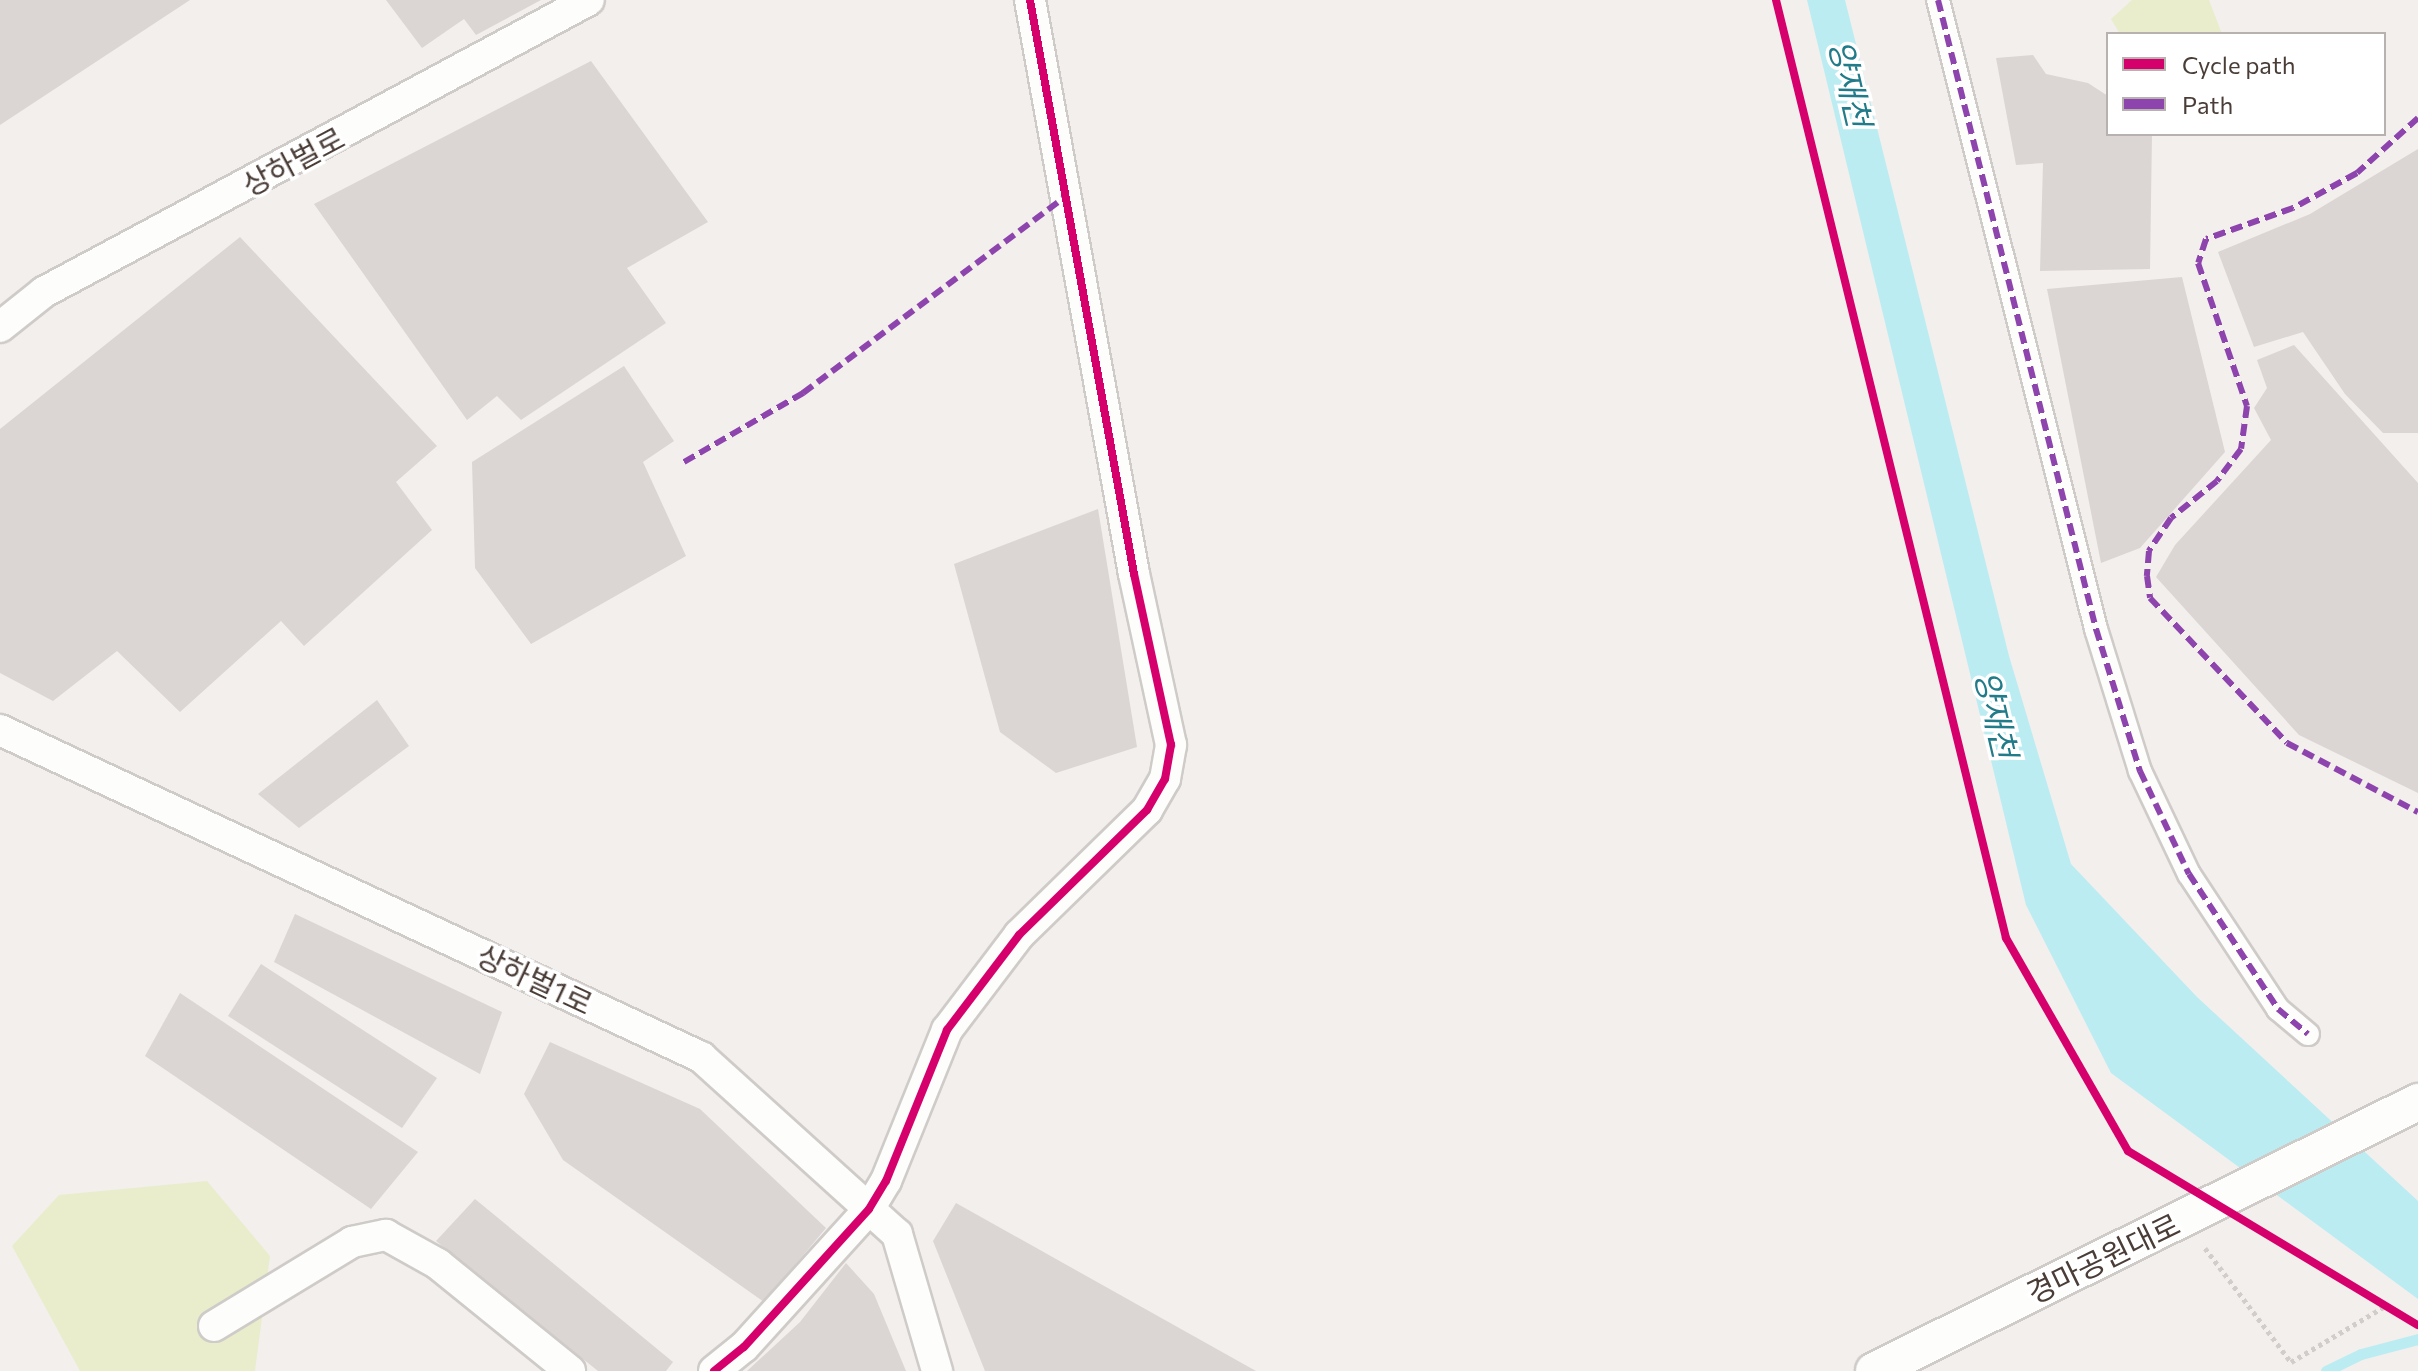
<!DOCTYPE html>
<meta charset="utf-8">
<style>
body{margin:0}
#map{position:relative;width:2418px;height:1371px;overflow:hidden;background:#f2efed;font-family:Commissioner,"Noto Sans KR",sans-serif}
div>[style]{position:absolute}
[style*='--x']{left:calc(var(--x)*1px);top:calc(var(--y)*1px);width:calc(var(--w)*1px);rotate:calc(var(--a)*1deg)}
.green>*{inset:0;background:#e9edcc}
.water>*{inset:0;background:#bbecf2}
.stream>*{height:11px;margin:-5.5px;padding:0 5.5px;transform-origin:5.5px;border-radius:5.5px;background:#bbecf2}
.building>*{inset:0;background:#dbd6d3}
.path>*{height:5px;margin-top:-2.5px;transform-origin:0;background:repeating-linear-gradient(90deg,#d2cdcb 0 4px,transparent 0 8px)}
.roads{filter:drop-shadow(2px 0 #cfcbc8) drop-shadow(-2px 0 #cfcbc8) drop-shadow(0 2px #cfcbc8) drop-shadow(0 -2px #cfcbc8)}
.pedestrian>*{height:22px;margin:-11px;padding:0 11px;transform-origin:11px;border-radius:11px;background:#fdfdfc}
.minor>*{height:30px;margin:-15px;padding:0 15px;transform-origin:15px;border-radius:15px;background:#fdfdfc}
.tertiary>*{height:36px;margin:-18px;padding:0 18px;transform-origin:18px;border-radius:18px;background:#fdfdfc}
.quiet>*{height:6px;margin-top:-3px;transform-origin:0;background:repeating-linear-gradient(90deg,#8e44ad 0 12px,transparent 0 18px)}
.cycleway>*{height:8px;margin:-4px;padding:0 4px;transform-origin:4px;border-radius:4px;background:#d6006c}
span{translate:-50% -50%;white-space:nowrap;text-align:center;line-height:1.15;-webkit-text-stroke:7px #fff;paint-order:stroke}
.street-label{font-size:30px;color:#4a3d37}
.water-label{font-size:32px;color:#227b89;font-style:italic}
.legend{position:absolute;left:2106px;top:32px;width:280px;height:104px;box-sizing:border-box;background:#fff;border:2px solid #b7b1af;margin:0;padding:10px 14px;list-style:none;font-size:24px;color:#4a3d37}
.legend li{display:flex;align-items:center;gap:16px;height:40px}
.legend b{width:40px;border:2px solid #b7b1af}
</style>
<div id="map">
<div class="green">
<div style="clip-path:polygon(2132px 0,2209px 0,2222px 34px,2120px 34px,2111px 19px)"></div>
<div style="clip-path:polygon(207px 1181px,270px 1256px,255px 1371px,80px 1371px,12px 1246px,59px 1195px)"></div>
</div>
<div class="water">
<div style="clip-path:polygon(1807px 0,1845px 0,2009px 656px,2071px 864px,2197px 997px,2418px 1201px,2418px 1299px,2111px 1073px,2026px 905px)"></div>
</div>
<div class="stream">
<div style="--x:2326;--y:1371;--w:39;--a:-26"></div>
<div style="--x:2361;--y:1354;--w:59;--a:-14.7"></div>
</div>
<div class="building">
<div style="clip-path:polygon(0 0,190px 0,0 125px)"></div>
<div style="clip-path:polygon(386px 0,541px 0,476px 35px,464px 19px,422px 48px)"></div>
<div style="clip-path:polygon(2033px 55px,2046px 74px,2088px 83px,2108px 96px,2108px 134px,2152px 134px,2150px 269px,2040px 271px,2043px 163px,2016px 165px,1996px 58px)"></div>
<div style="clip-path:polygon(591px 61px,708px 222px,627px 268px,666px 323px,521px 420px,497px 396px,467px 420px,314px 204px)"></div>
<div style="clip-path:polygon(2418px 149px,2418px 433px,2383px 433px,2345px 394px,2303px 332px,2254px 347px,2218px 252px,2310px 214px)"></div>
<div style="clip-path:polygon(240px 237px,437px 446px,396px 482px,432px 530px,304px 646px,281px 621px,180px 712px,117px 651px,53px 701px,0 673px,0 429px)"></div>
<div style="clip-path:polygon(2182px 277px,2225px 452px,2140px 548px,2101px 563px,2047px 289px)"></div>
<div style="clip-path:polygon(2294px 345px,2418px 483px,2418px 793px,2299px 735px,2156px 577px,2175px 545px,2271px 440px,2254px 408px,2267px 388px,2257px 360px)"></div>
<div style="clip-path:polygon(624px 366px,674px 441px,643px 462px,686px 556px,531px 644px,475px 568px,472px 462px)"></div>
<div style="clip-path:polygon(1098px 509px,1137px 747px,1056px 773px,1000px 732px,954px 564px)"></div>
<div style="clip-path:polygon(377px 700px,409px 746px,299px 828px,258px 794px)"></div>
<div style="clip-path:polygon(295px 914px,502px 1012px,480px 1074px,274px 962px)"></div>
<div style="clip-path:polygon(261px 964px,437px 1078px,402px 1128px,228px 1016px)"></div>
<div style="clip-path:polygon(180px 993px,418px 1152px,371px 1209px,145px 1056px)"></div>
<div style="clip-path:polygon(550px 1042px,700px 1109px,826px 1228px,764px 1302px,563px 1160px,524px 1094px)"></div>
<div style="clip-path:polygon(475px 1199px,673px 1362px,666px 1371px,598px 1371px,436px 1241px)"></div>
<div style="clip-path:polygon(956px 1203px,1256px 1371px,985px 1371px,933px 1241px)"></div>
<div style="clip-path:polygon(846px 1263px,874px 1294px,906px 1371px,747px 1371px,800px 1322px)"></div>
</div>
<div class="path">
<div style="--x:2205;--y:1248;--w:143;--a:53"></div>
<div style="--x:2291;--y:1362;--w:112;--a:-30.7"></div>
</div>
<div class="roads">
<div class="pedestrian">
<div style="--x:1938;--y:0;--w:649;--a:75.9"></div>
<div style="--x:2096;--y:629;--w:149;--a:72.8"></div>
<div style="--x:2140;--y:771;--w:114;--a:64.6"></div>
<div style="--x:2189;--y:874;--w:162;--a:56.6"></div>
<div style="--x:2278;--y:1009;--w:39;--a:40"></div>
</div>
<div class="minor">
<div style="--x:0;--y:327;--w:56;--a:-38.5"></div>
<div style="--x:44;--y:292;--w:618;--a:-28.18"></div>
<div style="--x:0;--y:730;--w:774;--a:25.01"></div>
<div style="--x:701;--y:1057;--w:264;--a:42.1"></div>
<div style="--x:897;--y:1234;--w:143;--a:73.7"></div>
<div style="--x:214;--y:1326;--w:162;--a:-31.3"></div>
<div style="--x:352;--y:1242;--w:35;--a:-12"></div>
<div style="--x:386;--y:1235;--w:60;--a:29.1"></div>
<div style="--x:438;--y:1264;--w:170;--a:39"></div>
<div style="--x:714;--y:1371;--w:38;--a:-39"></div>
<div style="--x:744;--y:1347;--w:186;--a:-47.8"></div>
<div style="--x:869;--y:1209;--w:33;--a:-59"></div>
<div style="--x:886;--y:1181;--w:163;--a:-68"></div>
<div style="--x:947;--y:1030;--w:119;--a:-52.8"></div>
<div style="--x:1019;--y:935;--w:179;--a:-44.3"></div>
<div style="--x:1147;--y:810;--w:36;--a:-60"></div>
<div style="--x:1165;--y:779;--w:35;--a:-80"></div>
<div style="--x:1171;--y:745;--w:175;--a:-102.2"></div>
<div style="--x:1134;--y:574;--w:583;--a:-100.27"></div>
</div>
<div class="tertiary">
<div style="--x:1874;--y:1371;--w:607;--a:-26.31"></div>
</div>
</div>
<div class="quiet">
<div style="--x:1938;--y:0;--w:649;--a:75.9"></div>
<div style="--x:2096;--y:629;--w:149;--a:72.8"></div>
<div style="--x:2140;--y:771;--w:114;--a:64.6"></div>
<div style="--x:2189;--y:874;--w:162;--a:56.6"></div>
<div style="--x:2278;--y:1009;--w:39;--a:40"></div>
<div style="--x:2418;--y:118;--w:82;--a:138"></div>
<div style="--x:2357;--y:173;--w:73;--a:151.3"></div>
<div style="--x:2293;--y:208;--w:92;--a:160.4"></div>
<div style="--x:2206;--y:239;--w:25;--a:108"></div>
<div style="--x:2198;--y:263;--w:151;--a:71.1"></div>
<div style="--x:2247;--y:406;--w:43;--a:97.9"></div>
<div style="--x:2241;--y:449;--w:40;--a:127"></div>
<div style="--x:2217;--y:481;--w:59;--a:141.2"></div>
<div style="--x:2171;--y:518;--w:40;--a:124"></div>
<div style="--x:2149;--y:551;--w:25;--a:95"></div>
<div style="--x:2147;--y:576;--w:22;--a:82"></div>
<div style="--x:2150;--y:598;--w:199;--a:46.6"></div>
<div style="--x:2287;--y:743;--w:148;--a:27.8"></div>
<div style="--x:684;--y:462;--w:138;--a:-30.1"></div>
<div style="--x:803;--y:393;--w:326;--a:-36.8"></div>
</div>
<div class="cycleway">
<div style="--x:1776;--y:0;--w:966;--a:76.22"></div>
<div style="--x:2006;--y:938;--w:245;--a:60.2"></div>
<div style="--x:2128;--y:1151;--w:338;--a:31"></div>
<div style="--x:714;--y:1371;--w:38;--a:-39"></div>
<div style="--x:744;--y:1347;--w:186;--a:-47.8"></div>
<div style="--x:869;--y:1209;--w:33;--a:-59"></div>
<div style="--x:886;--y:1181;--w:163;--a:-68"></div>
<div style="--x:947;--y:1030;--w:119;--a:-52.8"></div>
<div style="--x:1019;--y:935;--w:179;--a:-44.3"></div>
<div style="--x:1147;--y:810;--w:36;--a:-60"></div>
<div style="--x:1165;--y:779;--w:35;--a:-80"></div>
<div style="--x:1171;--y:745;--w:175;--a:-102.2"></div>
<div style="--x:1134;--y:574;--w:583;--a:-100.27"></div>
</div>
<div class="street-label">
<span style="left:293px;top:161px;rotate:-28deg">상하벌로</span>
<span style="left:535px;top:979px;rotate:25deg">상하벌1로</span>
<span style="left:2103px;top:1258px;rotate:-26deg">경마공원대로</span>
</div>
<div class="water-label">
<span style="left:1851px;top:83px;rotate:77deg">양재천</span>
<span style="left:1997px;top:714px;rotate:77deg">양재천</span>
</div>
<ul class="legend">
<li><b style="height:10px;background:#d6006c"></b>Cycle path</li>
<li><b style="height:10px;background:#8e44ad"></b>Path</li>
</ul>
</div>
